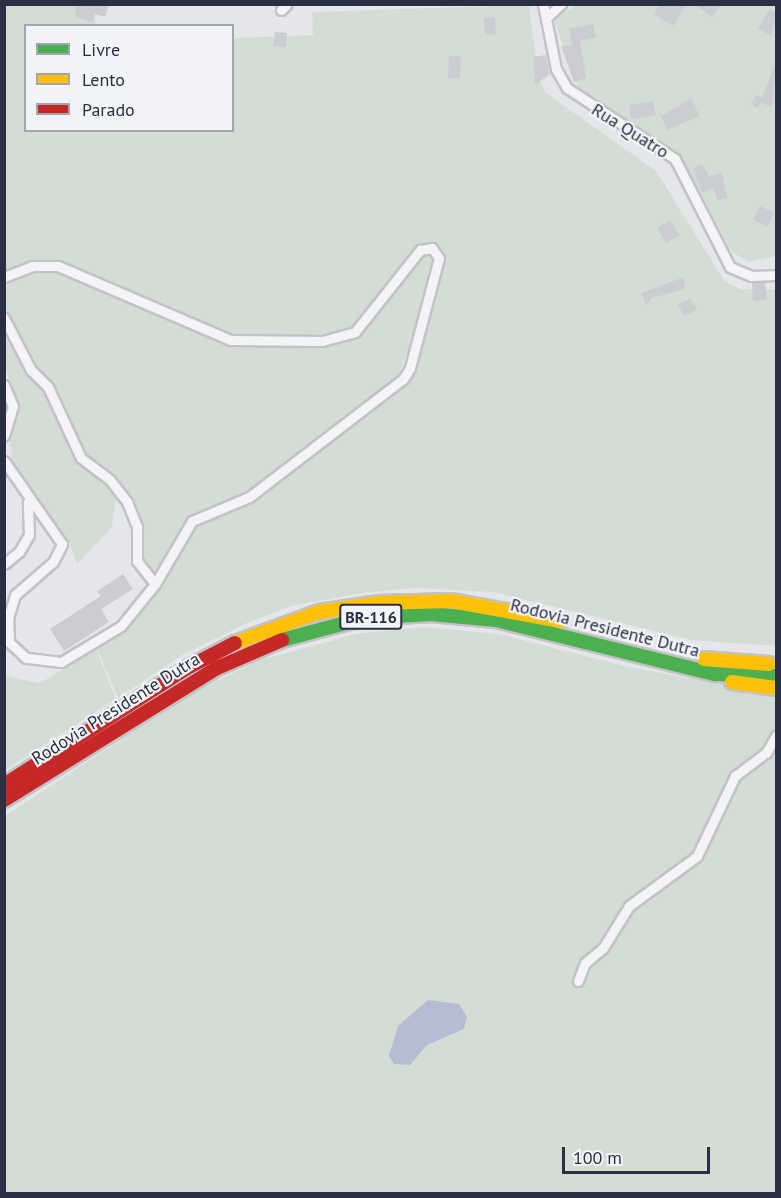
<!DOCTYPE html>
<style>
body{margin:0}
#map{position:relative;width:781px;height:1198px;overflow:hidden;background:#e5e6e9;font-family:"PT Sans",sans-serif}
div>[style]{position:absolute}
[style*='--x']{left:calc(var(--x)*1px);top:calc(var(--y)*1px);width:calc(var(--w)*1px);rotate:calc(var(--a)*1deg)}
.green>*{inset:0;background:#d3ddd5}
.water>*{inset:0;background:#b5bdd3}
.building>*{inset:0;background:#cccdd2}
.roads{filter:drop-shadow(2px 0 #c2c3c7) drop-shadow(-2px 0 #c2c3c7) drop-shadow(0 2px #c2c3c7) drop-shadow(0 -2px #c2c3c7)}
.street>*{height:9px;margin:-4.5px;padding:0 4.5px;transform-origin:4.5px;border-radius:4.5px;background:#f4f4f6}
.fast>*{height:14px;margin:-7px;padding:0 7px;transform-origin:7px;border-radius:7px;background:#4caf50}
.slow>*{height:14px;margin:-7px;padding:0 7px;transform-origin:7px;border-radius:7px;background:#ffc107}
.jam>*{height:14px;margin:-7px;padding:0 7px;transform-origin:7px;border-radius:7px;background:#c62828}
span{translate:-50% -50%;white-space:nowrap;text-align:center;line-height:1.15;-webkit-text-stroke:4.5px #f3f4f8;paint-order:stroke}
.shield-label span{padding:2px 4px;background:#f3f4f8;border:2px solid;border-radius:4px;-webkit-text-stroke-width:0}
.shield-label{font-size:16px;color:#2b2f43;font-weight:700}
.street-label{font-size:18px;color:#2b2f43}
.frame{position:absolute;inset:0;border:6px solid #2b2f43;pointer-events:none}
.legend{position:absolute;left:24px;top:24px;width:210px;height:108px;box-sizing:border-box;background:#f3f4f8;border:2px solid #a3a5b0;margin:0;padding:8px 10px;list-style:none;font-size:18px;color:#2b2f43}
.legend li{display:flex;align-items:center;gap:12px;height:30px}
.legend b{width:30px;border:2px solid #a3a5b0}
.scale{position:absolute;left:562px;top:1147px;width:148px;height:27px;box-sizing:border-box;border:3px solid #2b2f43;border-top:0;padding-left:8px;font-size:18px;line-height:21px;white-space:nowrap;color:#2b2f43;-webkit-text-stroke:4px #f3f4f8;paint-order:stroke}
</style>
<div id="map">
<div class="green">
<div style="clip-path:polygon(5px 5px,94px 5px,96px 25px,26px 26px,26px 130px,232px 130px,233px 38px,313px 35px,312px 12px,529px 5px,538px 77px,545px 92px,656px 171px,725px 282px,740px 289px,776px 290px,776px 646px,691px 640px,493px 592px,416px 588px,368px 592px,291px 606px,247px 623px,184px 654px,118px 698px,97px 649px,143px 610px,194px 525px,264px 493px,411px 381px,446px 254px,437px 244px,421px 243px,356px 324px,338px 333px,308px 336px,227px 334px,47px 262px,25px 263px,5px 272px)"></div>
<div style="clip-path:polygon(576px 5px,776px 5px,776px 256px,748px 262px,731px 251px,684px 161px,580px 92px,554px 20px)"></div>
<div style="clip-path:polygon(424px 253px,432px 255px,434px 264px,415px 334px,398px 375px,248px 494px,193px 515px,154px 580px,144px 569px,142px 528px,131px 499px,116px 481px,83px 454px,5px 313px,5px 280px,32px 269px,58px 269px,211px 335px,335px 343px,366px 325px)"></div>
<div style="clip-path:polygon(4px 340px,12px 343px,42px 387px,71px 453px,104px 480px,116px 498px,112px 527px,77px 564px,68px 541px,12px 463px,10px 442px,20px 409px,5px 368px)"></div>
<div style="clip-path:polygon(423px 627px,499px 634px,629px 667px,776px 694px,776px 1193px,5px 1194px,5px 816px,192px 693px,260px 660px,356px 634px)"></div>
<div style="clip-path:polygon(96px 649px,116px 699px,5px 770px,5px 676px,40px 683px)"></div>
</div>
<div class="water">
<div style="clip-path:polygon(428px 1000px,459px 1004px,467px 1017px,464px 1029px,427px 1045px,410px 1065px,394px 1064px,389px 1056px,398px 1026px)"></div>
</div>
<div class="building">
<div style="clip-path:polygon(76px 4px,95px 6px,109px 4px,105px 17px,95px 14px,93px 22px,75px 17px)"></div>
<div style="clip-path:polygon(660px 4px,687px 4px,673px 26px,654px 14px)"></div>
<div style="clip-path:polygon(695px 4px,721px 4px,712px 17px)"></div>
<div style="clip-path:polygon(770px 9px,777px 14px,771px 36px,758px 28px)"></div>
<div style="clip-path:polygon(495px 17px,496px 34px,485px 35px,484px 18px)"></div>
<div style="clip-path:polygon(593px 24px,596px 38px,580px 41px,586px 78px,574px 82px,561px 46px,572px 45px,569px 28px)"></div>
<div style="clip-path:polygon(275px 32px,287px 33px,286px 47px,273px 46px)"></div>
<div style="clip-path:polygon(546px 55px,550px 74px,535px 85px,533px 57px)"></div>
<div style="clip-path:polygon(449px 56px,461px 56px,460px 78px,448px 78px)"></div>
<div style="clip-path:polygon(777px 60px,772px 107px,761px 103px,758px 108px,751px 104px,756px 95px,762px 98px)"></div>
<div style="clip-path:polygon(692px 98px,699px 116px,667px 130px,661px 116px)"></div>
<div style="clip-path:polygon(653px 101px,656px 115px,631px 119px,629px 105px)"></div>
<div style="clip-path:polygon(702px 164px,709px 176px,722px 173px,727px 198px,717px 200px,714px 188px,702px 193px,693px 168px)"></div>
<div style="clip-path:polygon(760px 206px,774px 213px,767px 227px,753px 219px)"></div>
<div style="clip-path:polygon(670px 220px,679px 235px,666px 243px,657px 228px)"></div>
<div style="clip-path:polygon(684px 277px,685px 289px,652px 298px,646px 305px,641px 293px)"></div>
<div style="clip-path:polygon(765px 282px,767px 300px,753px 301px,752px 283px)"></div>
<div style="clip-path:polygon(690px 298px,697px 310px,684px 316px,678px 305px)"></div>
<div style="clip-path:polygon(123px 574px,133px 589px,101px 609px,109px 622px,64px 651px,50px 629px,101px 596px,97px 591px)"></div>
</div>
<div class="roads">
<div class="street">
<div style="--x:543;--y:4;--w:66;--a:78.7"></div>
<div style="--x:556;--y:69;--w:22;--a:60"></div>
<div style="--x:567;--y:88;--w:129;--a:33.3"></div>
<div style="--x:675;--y:159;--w:121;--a:63"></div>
<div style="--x:730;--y:267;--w:23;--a:23"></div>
<div style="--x:751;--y:276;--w:25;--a:-2"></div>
<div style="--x:281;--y:10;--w:8;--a:-45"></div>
<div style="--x:546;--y:18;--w:21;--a:-43"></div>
<div style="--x:4;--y:277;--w:30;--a:-21"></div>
<div style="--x:32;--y:266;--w:26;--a:0"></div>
<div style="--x:58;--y:266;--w:188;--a:23.2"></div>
<div style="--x:231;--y:340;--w:91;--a:0.6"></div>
<div style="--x:322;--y:341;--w:34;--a:-15"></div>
<div style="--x:355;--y:332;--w:105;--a:-51.6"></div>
<div style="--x:420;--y:250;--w:12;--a:-9"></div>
<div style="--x:432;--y:248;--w:12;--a:55"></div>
<div style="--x:439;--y:258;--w:114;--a:104.8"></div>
<div style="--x:410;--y:368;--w:13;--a:122"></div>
<div style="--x:403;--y:379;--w:194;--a:142.5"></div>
<div style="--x:249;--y:497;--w:62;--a:157.2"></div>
<div style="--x:192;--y:521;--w:73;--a:120.4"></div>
<div style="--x:155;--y:584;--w:54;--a:129"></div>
<div style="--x:121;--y:626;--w:70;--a:149"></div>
<div style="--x:61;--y:662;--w:35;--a:-173"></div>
<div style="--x:26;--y:658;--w:23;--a:-137"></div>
<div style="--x:9;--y:642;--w:24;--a:-92"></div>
<div style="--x:8;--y:618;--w:24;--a:-73"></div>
<div style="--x:15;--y:595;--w:50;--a:-41"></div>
<div style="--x:53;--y:562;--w:20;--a:-63"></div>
<div style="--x:62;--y:544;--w:101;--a:-124.9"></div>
<div style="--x:4;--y:318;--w:59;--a:62.6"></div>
<div style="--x:31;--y:370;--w:24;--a:45"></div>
<div style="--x:48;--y:387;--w:78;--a:65.1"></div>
<div style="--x:81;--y:458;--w:36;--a:37"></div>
<div style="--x:110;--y:480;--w:28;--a:52"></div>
<div style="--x:127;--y:502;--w:27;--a:68"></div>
<div style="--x:137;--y:527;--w:34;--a:90"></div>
<div style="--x:137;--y:561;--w:29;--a:52"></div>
<div style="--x:4;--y:385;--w:23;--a:67"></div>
<div style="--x:13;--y:406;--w:31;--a:107"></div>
<div style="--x:4;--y:564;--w:19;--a:-39"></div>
<div style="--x:19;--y:552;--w:20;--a:-60"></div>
<div style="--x:29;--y:535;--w:33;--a:-92"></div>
<div style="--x:578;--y:981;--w:19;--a:-69"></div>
<div style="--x:585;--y:963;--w:23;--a:-40"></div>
<div style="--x:603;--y:948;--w:49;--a:-58.2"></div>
<div style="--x:629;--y:906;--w:84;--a:-36.3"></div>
<div style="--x:697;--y:856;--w:89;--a:-64.6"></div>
<div style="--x:735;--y:776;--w:39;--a:-37"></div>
<div style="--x:766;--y:753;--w:20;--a:-60"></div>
</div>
<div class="fast">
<div style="--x:282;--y:640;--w:85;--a:-15"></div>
<div style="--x:364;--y:618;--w:67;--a:-3.4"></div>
<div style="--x:431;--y:614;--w:65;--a:5.3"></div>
<div style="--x:496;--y:620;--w:226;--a:13.9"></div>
<div style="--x:715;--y:674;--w:61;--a:1.9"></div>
</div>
<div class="slow">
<div style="--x:235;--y:643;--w:90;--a:-20.3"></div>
<div style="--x:319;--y:612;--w:61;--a:-8.5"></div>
<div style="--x:379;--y:603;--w:72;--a:-1.6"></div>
<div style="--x:451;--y:601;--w:112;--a:10.3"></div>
<div style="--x:704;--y:659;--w:65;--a:4.4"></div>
<div style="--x:732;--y:682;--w:44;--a:7.8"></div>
</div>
<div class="jam">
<div style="--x:4;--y:785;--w:217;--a:-32.6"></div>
<div style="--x:187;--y:668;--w:54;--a:-27.5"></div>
<div style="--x:4;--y:800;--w:251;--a:-31.8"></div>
<div style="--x:217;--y:668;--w:71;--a:-23.3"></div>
</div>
</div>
<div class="shield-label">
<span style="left:371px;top:617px">BR-116</span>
</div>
<div class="street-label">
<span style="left:630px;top:131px;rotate:32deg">Rua Quatro</span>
<span style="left:605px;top:628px;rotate:14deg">Rodovia Presidente Dutra</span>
<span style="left:116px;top:709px;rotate:-32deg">Rodovia Presidente Dutra</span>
</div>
<div class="frame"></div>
<ul class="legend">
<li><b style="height:8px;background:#4caf50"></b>Livre</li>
<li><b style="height:8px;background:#ffc107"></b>Lento</li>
<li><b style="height:8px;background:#c62828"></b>Parado</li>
</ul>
<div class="scale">100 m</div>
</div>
